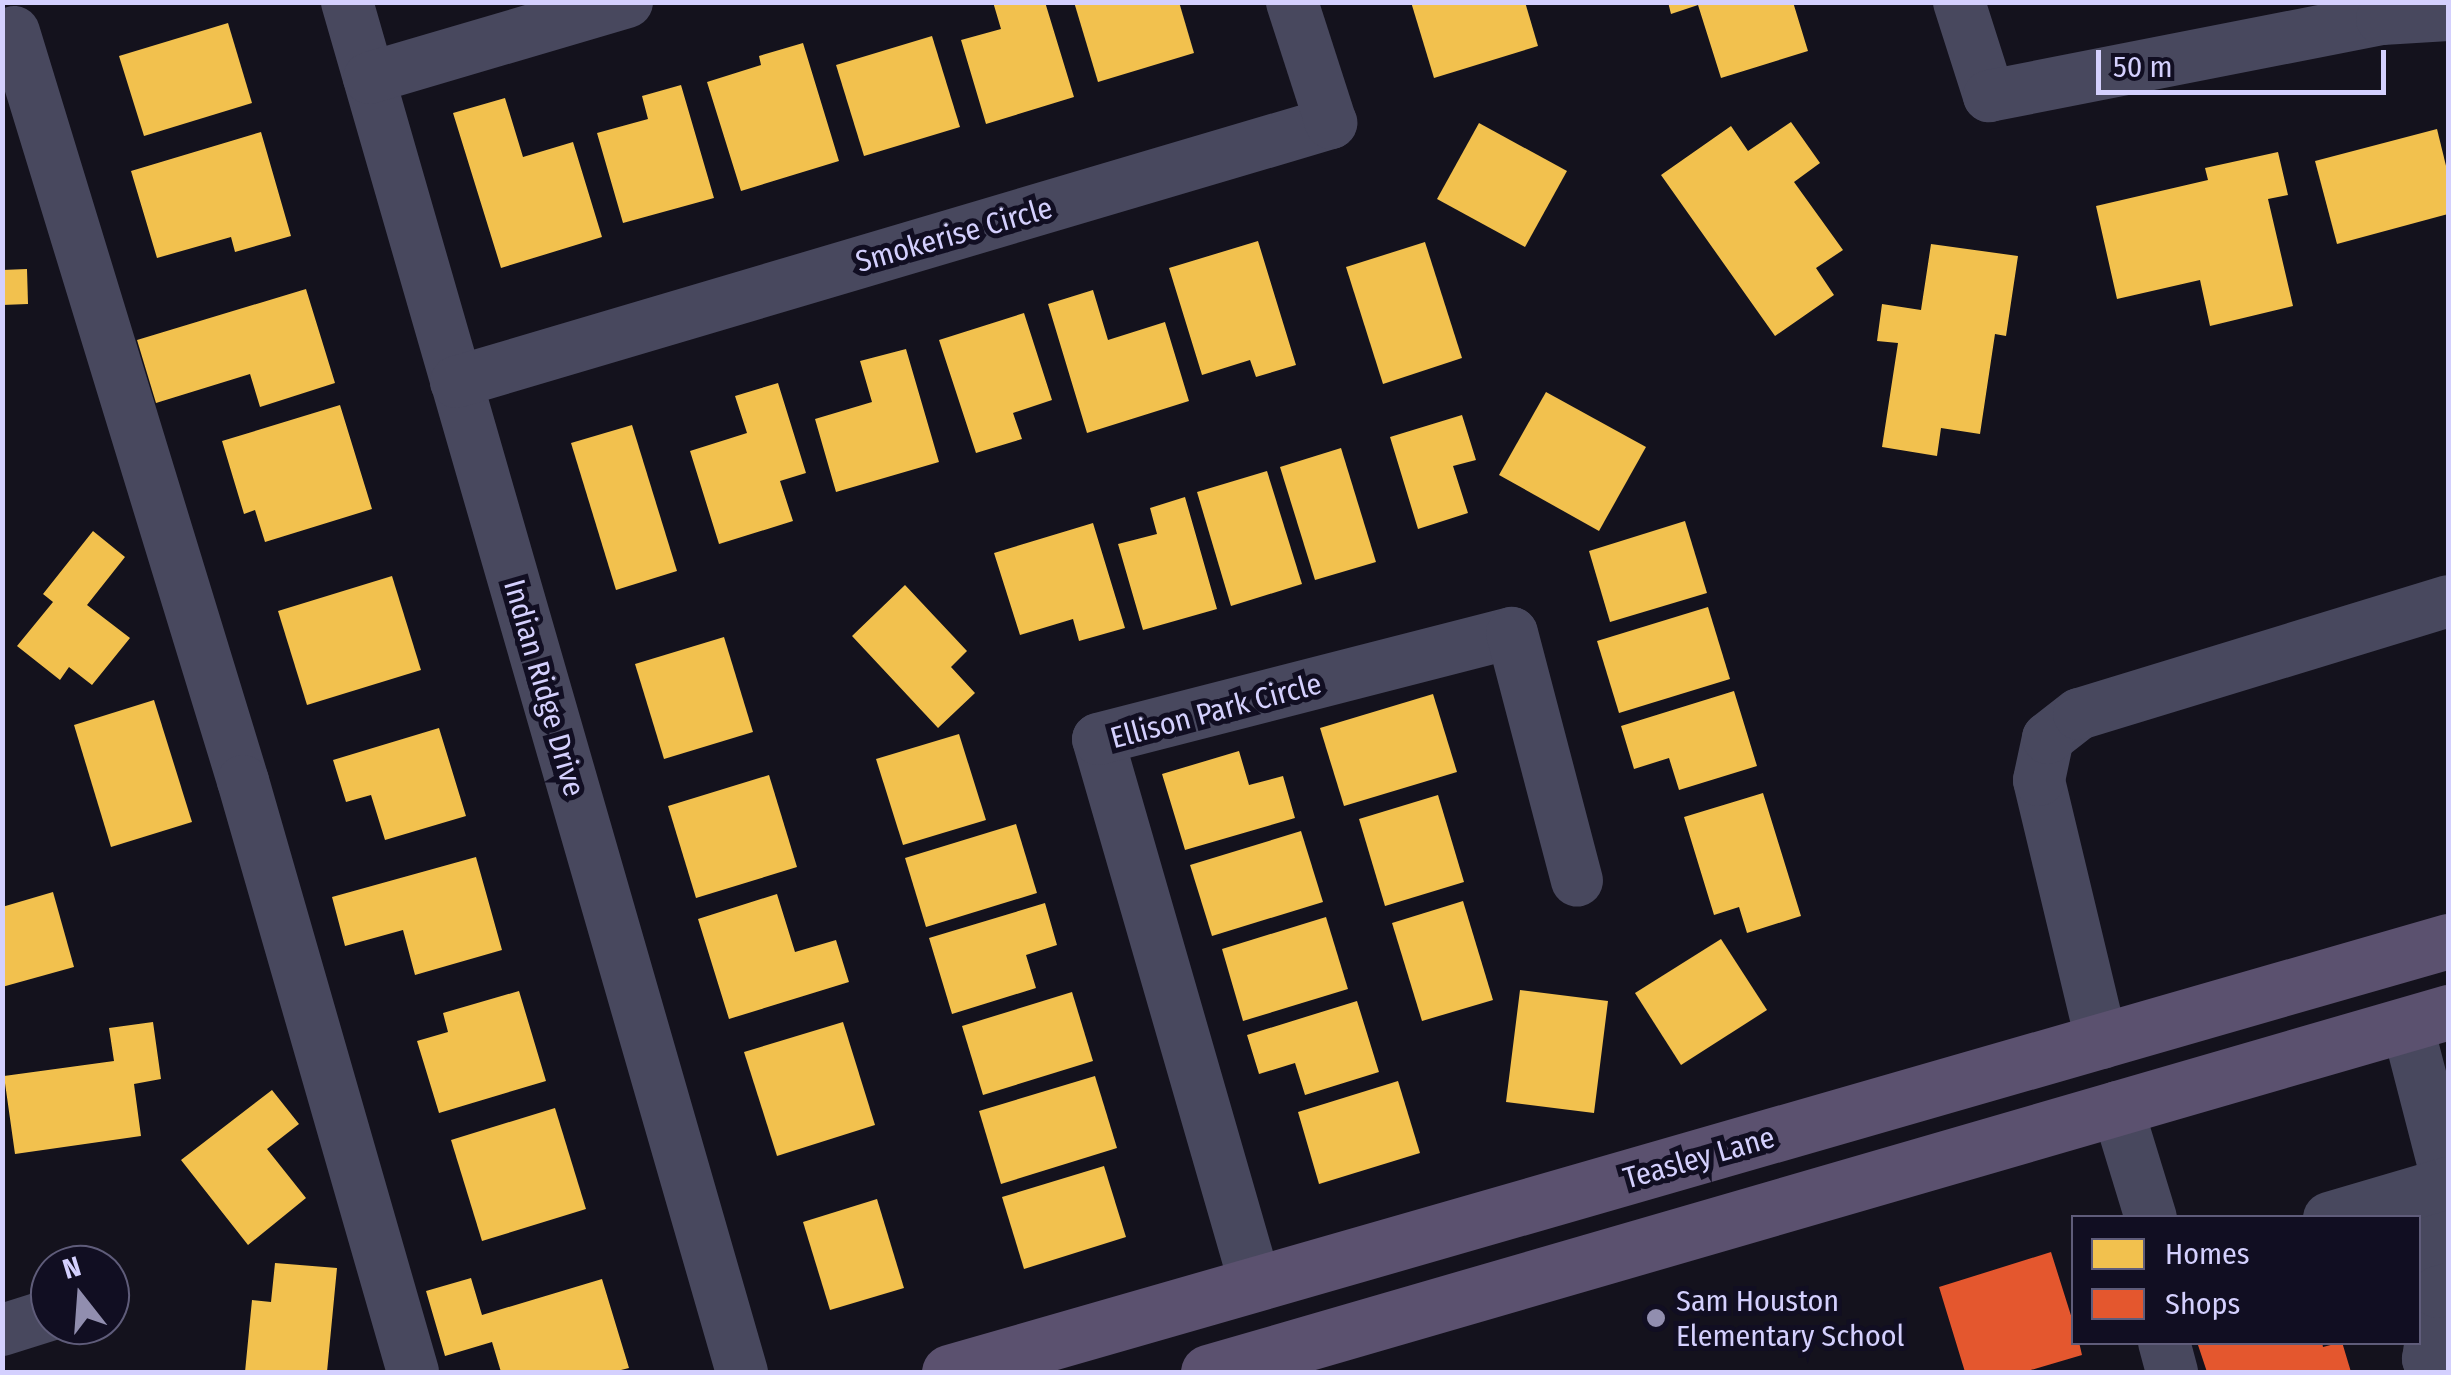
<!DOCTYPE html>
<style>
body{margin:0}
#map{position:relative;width:2451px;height:1375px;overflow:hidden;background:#14121d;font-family:"Fira Sans Condensed",sans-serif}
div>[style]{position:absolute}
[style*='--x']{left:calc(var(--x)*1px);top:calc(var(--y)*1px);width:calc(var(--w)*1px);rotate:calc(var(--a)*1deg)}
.homes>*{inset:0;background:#f2c14e}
.shops>*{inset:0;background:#e4572e}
.minor>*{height:52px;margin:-26px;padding:0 26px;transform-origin:26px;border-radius:26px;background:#48485e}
.major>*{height:55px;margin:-27.5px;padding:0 27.5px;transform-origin:27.5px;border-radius:27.5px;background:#5b516f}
.dots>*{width:28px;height:28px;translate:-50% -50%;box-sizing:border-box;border:5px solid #110e22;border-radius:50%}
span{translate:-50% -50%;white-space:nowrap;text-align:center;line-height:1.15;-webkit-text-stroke:10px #110e22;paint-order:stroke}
.street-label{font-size:30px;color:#d4d0fe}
.poi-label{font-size:30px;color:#d4d0fe}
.left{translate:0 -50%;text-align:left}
.frame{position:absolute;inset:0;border:5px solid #d4d0fe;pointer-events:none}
.legend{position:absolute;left:2071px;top:1215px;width:350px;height:130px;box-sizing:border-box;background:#110e22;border:2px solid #5f5c7a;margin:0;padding:12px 18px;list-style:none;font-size:30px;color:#d4d0fe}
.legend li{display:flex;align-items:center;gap:20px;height:50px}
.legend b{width:50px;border:2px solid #5f5c7a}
.north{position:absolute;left:30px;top:1245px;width:100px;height:100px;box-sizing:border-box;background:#110e22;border:2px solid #5f5c7a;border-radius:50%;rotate:343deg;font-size:28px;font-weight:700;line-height:40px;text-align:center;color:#d4d0fe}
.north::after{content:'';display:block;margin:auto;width:35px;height:45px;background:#918eaf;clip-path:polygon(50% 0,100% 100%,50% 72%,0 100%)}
.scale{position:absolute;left:2096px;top:50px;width:290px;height:45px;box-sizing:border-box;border:5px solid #d4d0fe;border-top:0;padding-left:12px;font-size:30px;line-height:35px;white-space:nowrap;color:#d4d0fe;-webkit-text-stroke:8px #110e22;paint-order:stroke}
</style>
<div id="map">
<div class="homes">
<div style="clip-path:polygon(993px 2px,1045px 2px,1074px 97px,986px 124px,961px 40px,1001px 29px)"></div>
<div style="clip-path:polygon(1074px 2px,1179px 2px,1194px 53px,1098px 82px)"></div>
<div style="clip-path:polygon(1411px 2px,1525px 2px,1538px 46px,1434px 78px)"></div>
<div style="clip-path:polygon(1668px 2px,1793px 2px,1808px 51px,1721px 78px,1698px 5px,1671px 14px)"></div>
<div style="clip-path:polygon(228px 23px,252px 103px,144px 136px,119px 56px)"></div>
<div style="clip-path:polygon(932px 36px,960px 127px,864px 156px,836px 65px)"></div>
<div style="clip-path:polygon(803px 43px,839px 161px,741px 191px,707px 82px,761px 65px,759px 56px)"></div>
<div style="clip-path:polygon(681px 85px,714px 198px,623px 223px,597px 133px,648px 119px,642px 96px)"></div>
<div style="clip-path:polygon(505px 98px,523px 157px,573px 142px,602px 237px,501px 268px,453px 113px)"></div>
<div style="clip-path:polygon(1791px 122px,1820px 163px,1794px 182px,1843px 250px,1816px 268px,1834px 295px,1775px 336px,1661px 175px,1731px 126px,1748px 151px)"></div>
<div style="clip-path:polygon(1479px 123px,1567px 171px,1525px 247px,1437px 199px)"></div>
<div style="clip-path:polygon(2437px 129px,2448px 174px,2448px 214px,2337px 244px,2315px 161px)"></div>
<div style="clip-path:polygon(261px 132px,291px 236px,235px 252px,231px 237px,157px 258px,131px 171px)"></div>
<div style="clip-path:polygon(2278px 152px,2288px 195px,2268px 199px,2293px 306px,2210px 326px,2200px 280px,2117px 299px,2096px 206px,2208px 180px,2205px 168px)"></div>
<div style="clip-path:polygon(1258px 241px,1296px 365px,1256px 377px,1250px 360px,1202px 375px,1169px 268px)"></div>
<div style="clip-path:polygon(1425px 242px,1462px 358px,1383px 384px,1346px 267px)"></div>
<div style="clip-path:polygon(1931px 244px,2018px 256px,2006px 336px,1995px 334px,1980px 434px,1941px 428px,1937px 456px,1882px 447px,1898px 343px,1877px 341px,1882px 304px,1921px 310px)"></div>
<div style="clip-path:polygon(27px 269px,28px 304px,2px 305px,2px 270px)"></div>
<div style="clip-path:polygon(306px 289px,335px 383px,260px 407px,250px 374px,156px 403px,137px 340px)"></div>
<div style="clip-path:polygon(1093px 290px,1108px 340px,1165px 322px,1189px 401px,1087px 433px,1048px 304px)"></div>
<div style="clip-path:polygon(1024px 313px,1052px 400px,1013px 413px,1022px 439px,976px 453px,939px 340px)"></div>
<div style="clip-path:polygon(906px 349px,939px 462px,836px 492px,815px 419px,872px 402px,860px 361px)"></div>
<div style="clip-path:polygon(778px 383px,806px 473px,780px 481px,793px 521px,719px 544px,690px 451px,747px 433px,735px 396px)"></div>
<div style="clip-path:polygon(1546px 392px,1646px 447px,1599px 531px,1499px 475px)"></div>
<div style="clip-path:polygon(340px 405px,372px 509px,265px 542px,255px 510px,244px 514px,222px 441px)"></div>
<div style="clip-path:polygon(1462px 415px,1476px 460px,1453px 466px,1468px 513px,1418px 529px,1390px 437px)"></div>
<div style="clip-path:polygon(632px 425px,677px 571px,616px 590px,571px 443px)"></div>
<div style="clip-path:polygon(1341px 448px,1376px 562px,1315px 580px,1280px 467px)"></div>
<div style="clip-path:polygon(1267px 471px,1302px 584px,1231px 606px,1197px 492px)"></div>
<div style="clip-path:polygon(1185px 497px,1217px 609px,1143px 630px,1118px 544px,1157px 534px,1150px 508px)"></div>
<div style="clip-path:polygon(1685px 521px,1707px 593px,1610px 622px,1589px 551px)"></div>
<div style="clip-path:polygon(1093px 523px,1125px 628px,1079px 641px,1073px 619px,1020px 635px,994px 553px)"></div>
<div style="clip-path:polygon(93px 531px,125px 557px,87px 605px,130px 638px,92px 685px,69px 667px,60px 680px,17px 646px,53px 602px,43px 594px)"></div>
<div style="clip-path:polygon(392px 576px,421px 670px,307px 705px,278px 611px)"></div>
<div style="clip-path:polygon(905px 585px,967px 651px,951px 667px,975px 693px,938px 728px,852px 636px)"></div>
<div style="clip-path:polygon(1708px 607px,1730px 679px,1619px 713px,1597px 641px)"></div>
<div style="clip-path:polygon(724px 637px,753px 732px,664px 759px,635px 664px)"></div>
<div style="clip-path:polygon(1734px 691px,1757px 766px,1679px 790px,1669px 758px,1634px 769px,1621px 726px)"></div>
<div style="clip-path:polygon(1433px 694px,1457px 772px,1344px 806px,1320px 728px)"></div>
<div style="clip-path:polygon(154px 700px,192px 822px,111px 847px,74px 725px)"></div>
<div style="clip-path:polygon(439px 728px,466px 816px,385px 840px,371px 795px,346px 802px,333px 760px)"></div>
<div style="clip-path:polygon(959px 734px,986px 820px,903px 845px,876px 759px)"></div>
<div style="clip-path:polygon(1239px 751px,1249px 785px,1283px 776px,1295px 818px,1185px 850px,1162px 774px)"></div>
<div style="clip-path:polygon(769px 775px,797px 867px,696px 898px,668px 806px)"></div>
<div style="clip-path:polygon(1763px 793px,1801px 916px,1747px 933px,1739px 907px,1714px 915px,1684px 817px)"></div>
<div style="clip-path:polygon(1438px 795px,1464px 882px,1385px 906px,1359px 819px)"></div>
<div style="clip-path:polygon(1016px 824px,1037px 893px,926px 927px,905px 858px)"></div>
<div style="clip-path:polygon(1301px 831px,1323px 902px,1212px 936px,1190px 865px)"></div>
<div style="clip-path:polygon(476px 857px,502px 950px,415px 975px,403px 930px,345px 946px,332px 897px)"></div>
<div style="clip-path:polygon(53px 892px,74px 967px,2px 987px,2px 907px)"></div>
<div style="clip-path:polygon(777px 894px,795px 952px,836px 940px,849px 982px,729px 1019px,698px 919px)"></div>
<div style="clip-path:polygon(1463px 901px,1493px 1000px,1422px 1021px,1392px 923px)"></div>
<div style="clip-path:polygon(1045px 903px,1057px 945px,1026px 955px,1036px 988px,952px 1014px,929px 938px)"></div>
<div style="clip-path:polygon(1326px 917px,1348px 989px,1243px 1021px,1222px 949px)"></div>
<div style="clip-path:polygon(1721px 939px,1767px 1010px,1681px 1065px,1635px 993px)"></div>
<div style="clip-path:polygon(1520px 990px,1608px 1001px,1594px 1113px,1506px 1102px)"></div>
<div style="clip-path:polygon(519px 991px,546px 1081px,439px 1113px,417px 1041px,448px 1032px,443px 1013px)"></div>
<div style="clip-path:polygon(1072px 992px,1093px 1061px,983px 1095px,962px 1026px)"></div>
<div style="clip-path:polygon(1357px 1001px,1379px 1072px,1305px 1095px,1295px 1063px,1259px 1074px,1247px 1035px)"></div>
<div style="clip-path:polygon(153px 1022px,161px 1079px,134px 1084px,141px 1136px,15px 1154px,4px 1076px,114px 1061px,109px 1028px)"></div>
<div style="clip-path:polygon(843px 1022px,875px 1125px,777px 1156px,744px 1052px)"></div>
<div style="clip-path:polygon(1095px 1076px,1117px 1148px,1001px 1184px,979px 1111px)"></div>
<div style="clip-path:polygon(1398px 1081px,1420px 1153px,1319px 1184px,1298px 1112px)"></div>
<div style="clip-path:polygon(272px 1090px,299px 1124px,267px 1149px,306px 1198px,248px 1245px,181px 1160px)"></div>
<div style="clip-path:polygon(555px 1108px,586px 1209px,482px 1241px,451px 1140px)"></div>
<div style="clip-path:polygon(1104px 1166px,1126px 1237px,1024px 1269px,1002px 1197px)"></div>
<div style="clip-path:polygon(877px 1199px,904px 1288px,830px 1310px,803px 1222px)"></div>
<div style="clip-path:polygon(275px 1263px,337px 1268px,327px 1372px,245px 1372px,252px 1300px,271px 1302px)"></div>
<div style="clip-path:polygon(471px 1278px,482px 1315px,602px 1279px,629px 1368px,613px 1372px,501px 1372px,492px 1342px,445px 1356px,426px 1291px)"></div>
</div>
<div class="shops">
<div style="clip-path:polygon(2051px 1252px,2074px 1325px,2074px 1342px,2079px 1342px,2082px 1355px,2024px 1372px,1965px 1372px,1939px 1287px)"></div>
<div style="clip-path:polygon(2197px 1342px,2322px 1342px,2323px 1347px,2342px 1342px,2351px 1372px,2207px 1372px)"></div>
</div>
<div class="minor">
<div style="--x:347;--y:2;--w:1426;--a:73.92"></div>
<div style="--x:1959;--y:2;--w:99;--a:72.3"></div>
<div style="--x:1989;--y:96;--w:400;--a:-11.1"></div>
<div style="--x:2382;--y:19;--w:66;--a:-3.5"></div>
<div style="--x:14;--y:32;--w:783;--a:73"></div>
<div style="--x:243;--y:781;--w:615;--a:73.95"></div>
<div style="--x:369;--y:78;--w:269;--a:-16.4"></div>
<div style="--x:456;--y:382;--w:913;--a:-16.49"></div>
<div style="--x:1331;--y:123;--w:127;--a:-107.9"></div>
<div style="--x:2407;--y:1024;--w:164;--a:75.5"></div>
<div style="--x:2448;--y:1183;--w:109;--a:95.2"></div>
<div style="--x:2102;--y:1043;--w:270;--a:-103.5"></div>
<div style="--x:2039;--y:780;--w:43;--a:-77.9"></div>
<div style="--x:2048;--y:738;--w:39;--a:-38"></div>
<div style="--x:2079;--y:714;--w:386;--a:-17"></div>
<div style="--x:2117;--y:1107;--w:116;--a:73"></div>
<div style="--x:2329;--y:1218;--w:124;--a:-16.4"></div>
<div style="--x:1255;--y:1283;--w:566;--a:-106.1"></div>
<div style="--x:1098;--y:739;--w:427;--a:-14.4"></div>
<div style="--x:1512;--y:633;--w:256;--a:75.3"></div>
<div style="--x:2;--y:1330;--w:50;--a:-17.4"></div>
<div style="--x:2164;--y:1342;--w:31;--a:75"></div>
<div style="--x:2432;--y:1372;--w:14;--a:-107"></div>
<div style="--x:2428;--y:1359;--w:68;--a:-81.5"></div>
<div style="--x:2438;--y:1292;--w:10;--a:-17"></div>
</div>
<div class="major">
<div style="--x:949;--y:1372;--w:1560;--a:-16.04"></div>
<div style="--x:1208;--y:1372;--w:1291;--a:-16.19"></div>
</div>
<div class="dots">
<div style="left:1656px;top:1318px;background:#918eaf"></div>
</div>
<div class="street-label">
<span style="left:954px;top:235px;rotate:-16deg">Smokerise Circle</span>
<span style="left:544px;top:688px;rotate:74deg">Indian Ridge Drive</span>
<span style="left:1216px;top:711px;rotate:-15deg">Ellison Park Circle</span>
<span style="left:1699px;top:1158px;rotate:-16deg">Teasley Lane</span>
</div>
<div class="poi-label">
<span class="left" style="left:1676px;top:1318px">Sam Houston<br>Elementary School</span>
</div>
<div class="frame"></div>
<ul class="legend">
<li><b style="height:28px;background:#f2c14e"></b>Homes</li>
<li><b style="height:28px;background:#e4572e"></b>Shops</li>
</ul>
<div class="north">N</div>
<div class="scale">50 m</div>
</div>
